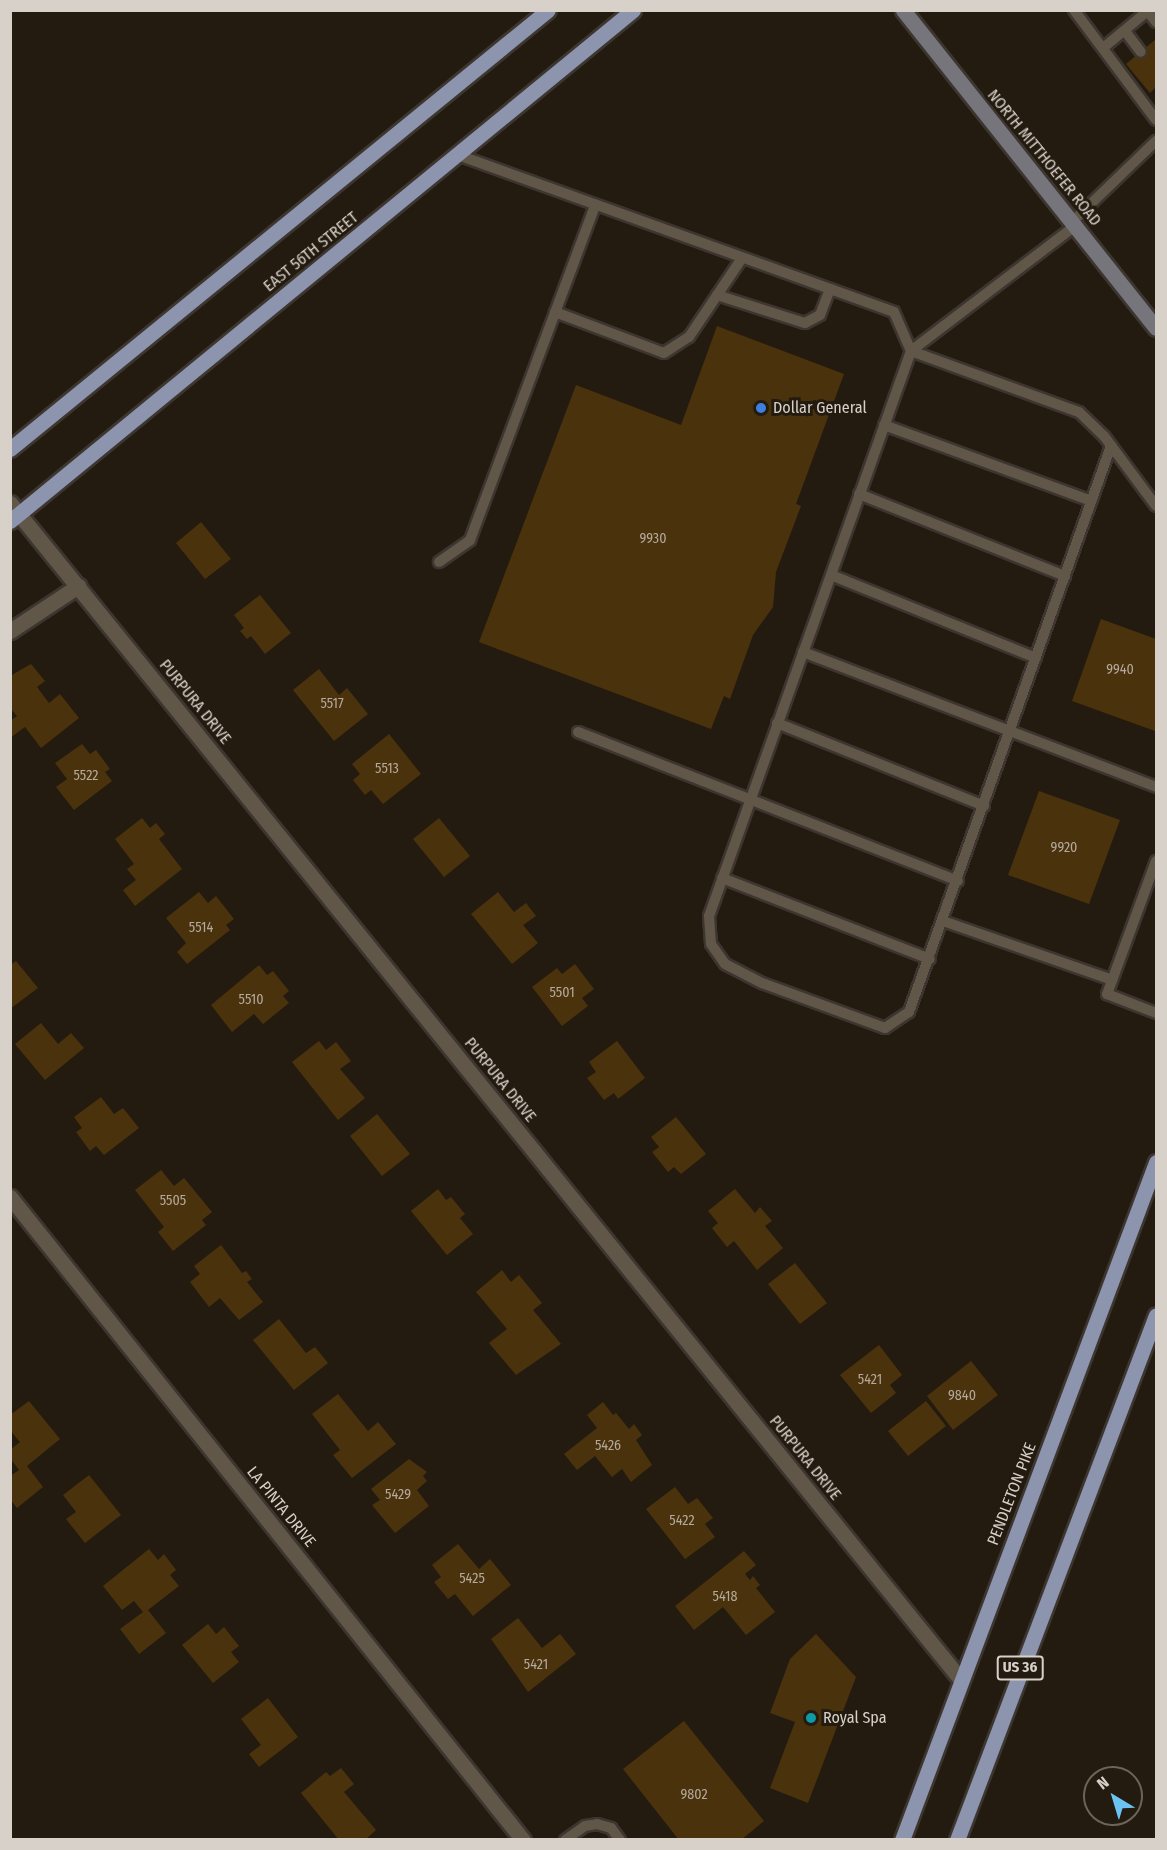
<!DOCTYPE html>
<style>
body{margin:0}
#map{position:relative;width:1167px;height:1850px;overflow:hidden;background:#231b0f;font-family:"Fira Sans Condensed",sans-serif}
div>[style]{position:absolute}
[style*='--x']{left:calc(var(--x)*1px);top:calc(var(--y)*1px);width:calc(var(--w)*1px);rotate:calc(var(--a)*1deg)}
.building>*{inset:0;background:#4a320d}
.roads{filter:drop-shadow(2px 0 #3d3630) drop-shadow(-2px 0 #3d3630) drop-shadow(0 2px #3d3630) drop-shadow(0 -2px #3d3630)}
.lane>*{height:10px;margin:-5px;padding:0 5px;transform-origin:5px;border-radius:5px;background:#615749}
.street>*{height:15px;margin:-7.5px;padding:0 7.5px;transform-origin:7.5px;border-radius:7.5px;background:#615749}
.secondary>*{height:15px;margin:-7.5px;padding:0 7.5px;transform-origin:7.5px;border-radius:7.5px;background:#77757c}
.primary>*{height:15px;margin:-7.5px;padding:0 7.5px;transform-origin:7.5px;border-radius:7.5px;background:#8c94ae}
.dots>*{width:16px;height:16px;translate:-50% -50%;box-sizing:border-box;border:3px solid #231b0f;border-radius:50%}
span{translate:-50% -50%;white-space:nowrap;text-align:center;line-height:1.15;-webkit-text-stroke:6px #231b0f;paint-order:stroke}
.number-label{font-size:14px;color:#b4a99b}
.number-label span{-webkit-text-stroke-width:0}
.shield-label span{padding:2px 4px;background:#231b0f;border:2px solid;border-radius:4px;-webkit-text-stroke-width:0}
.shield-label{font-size:15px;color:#d8d1ca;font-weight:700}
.street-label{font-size:16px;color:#d8d1ca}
.poi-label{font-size:16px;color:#d8d1ca}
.left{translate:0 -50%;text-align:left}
.frame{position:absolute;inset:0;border:12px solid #d8d1ca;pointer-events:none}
.north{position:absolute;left:1083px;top:1766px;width:60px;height:60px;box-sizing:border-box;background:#231b0f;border:2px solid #6b645a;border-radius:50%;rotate:322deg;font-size:16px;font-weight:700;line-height:24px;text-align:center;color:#d8d1ca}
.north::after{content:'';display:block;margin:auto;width:21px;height:27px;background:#6bc3f2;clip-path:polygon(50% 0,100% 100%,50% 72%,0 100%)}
</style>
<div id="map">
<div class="building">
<div style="clip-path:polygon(1156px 39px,1156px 87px,1150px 93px,1126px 64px)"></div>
<div style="clip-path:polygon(717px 326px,844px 374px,796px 504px,801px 506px,776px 572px,773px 607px,753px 635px,730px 699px,724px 696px,711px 729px,479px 642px,576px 385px,681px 425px)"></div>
<div style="clip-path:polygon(201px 522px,231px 559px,205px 579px,176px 543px)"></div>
<div style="clip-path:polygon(260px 595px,291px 633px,265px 654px,251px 636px,247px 639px,240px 631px,244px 628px,234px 615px)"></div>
<div style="clip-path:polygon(1101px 619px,1156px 639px,1155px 731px,1072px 701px)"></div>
<div style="clip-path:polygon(31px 664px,45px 681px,37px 687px,49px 703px,60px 694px,79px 718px,41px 748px,25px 727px,10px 738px,10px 721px,17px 716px,10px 708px,10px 676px)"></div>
<div style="clip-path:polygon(319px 669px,339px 695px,347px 688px,368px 714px,334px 741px,293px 690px)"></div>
<div style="clip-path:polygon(389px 734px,421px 774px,383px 804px,371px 790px,365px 795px,353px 780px,360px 774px,352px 764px)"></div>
<div style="clip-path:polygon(82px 744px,90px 754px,96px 750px,110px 769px,105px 772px,112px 781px,74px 810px,56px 787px,67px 779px,55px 763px)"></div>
<div style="clip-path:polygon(1039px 791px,1120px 820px,1089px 904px,1008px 875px)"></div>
<div style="clip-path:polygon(142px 818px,150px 828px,156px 823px,165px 834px,159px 839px,182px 869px,135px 906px,123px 890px,136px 880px,127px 869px,134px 864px,115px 839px)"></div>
<div style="clip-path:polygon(439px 818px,470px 856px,444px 877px,413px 839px)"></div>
<div style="clip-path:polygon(199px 892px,208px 903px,216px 896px,234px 919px,226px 925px,230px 930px,187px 964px,177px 952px,186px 943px,166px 918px)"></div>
<div style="clip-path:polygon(498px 892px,514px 912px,526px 903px,536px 916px,523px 925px,538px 943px,512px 964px,471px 914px)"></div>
<div style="clip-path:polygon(16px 961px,38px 988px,10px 1009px,10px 965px)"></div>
<div style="clip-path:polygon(575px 964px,594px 989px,582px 998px,588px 1006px,562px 1026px,532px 987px,557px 968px,562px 974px)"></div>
<div style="clip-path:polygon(259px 965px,267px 975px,273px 971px,289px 991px,283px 996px,289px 1003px,263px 1024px,254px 1014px,232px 1032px,211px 1005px)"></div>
<div style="clip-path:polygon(41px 1023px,58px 1044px,71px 1033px,84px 1048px,45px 1080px,15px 1044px)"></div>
<div style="clip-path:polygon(319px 1041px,326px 1050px,336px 1042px,351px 1061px,340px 1069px,365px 1098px,338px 1120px,292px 1062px)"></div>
<div style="clip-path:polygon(617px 1041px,645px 1078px,618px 1099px,614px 1093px,604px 1100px,587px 1078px,596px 1072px,589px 1062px)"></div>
<div style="clip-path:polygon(101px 1097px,114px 1114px,123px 1108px,139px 1128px,104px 1155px,96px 1146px,90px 1151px,76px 1132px,82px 1128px,74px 1117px)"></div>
<div style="clip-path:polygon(377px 1114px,410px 1154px,382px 1176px,350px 1136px)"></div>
<div style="clip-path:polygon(676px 1117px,706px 1154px,681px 1174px,674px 1167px,668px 1172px,652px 1152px,659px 1147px,651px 1137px)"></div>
<div style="clip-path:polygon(161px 1170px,174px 1186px,184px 1178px,212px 1212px,202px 1220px,206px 1225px,173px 1251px,158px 1232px,164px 1227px,135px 1190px)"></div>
<div style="clip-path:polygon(438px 1189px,446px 1200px,451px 1197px,465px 1214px,460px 1218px,473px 1234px,447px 1255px,411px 1211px)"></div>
<div style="clip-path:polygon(735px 1189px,755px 1213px,760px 1207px,772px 1221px,765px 1226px,783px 1248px,757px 1270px,734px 1241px,727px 1247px,712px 1228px,718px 1223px,708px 1211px)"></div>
<div style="clip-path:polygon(221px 1245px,242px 1273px,246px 1271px,252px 1279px,247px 1282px,263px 1302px,239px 1320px,220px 1298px,209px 1307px,190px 1282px,200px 1274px,194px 1266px)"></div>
<div style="clip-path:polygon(795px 1263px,827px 1303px,800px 1324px,768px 1284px)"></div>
<div style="clip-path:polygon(502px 1270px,511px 1282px,519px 1275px,542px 1303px,533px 1310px,561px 1344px,516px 1375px,489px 1343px,507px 1329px,476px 1292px)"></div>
<div style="clip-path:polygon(279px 1319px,306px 1353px,315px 1347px,328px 1363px,294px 1390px,253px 1340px)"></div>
<div style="clip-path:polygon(879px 1345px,902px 1375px,890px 1385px,896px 1393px,871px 1413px,840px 1375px)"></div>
<div style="clip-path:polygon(971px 1361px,998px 1395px,953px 1430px,927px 1396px)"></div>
<div style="clip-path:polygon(338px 1394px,368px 1431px,378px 1422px,396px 1444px,352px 1478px,333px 1455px,340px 1450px,312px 1414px)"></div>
<div style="clip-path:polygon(29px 1401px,60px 1439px,27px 1466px,43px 1487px,17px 1508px,10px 1499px,10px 1476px,19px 1470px,10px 1458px,10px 1450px,20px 1442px,10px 1430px,10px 1415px)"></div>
<div style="clip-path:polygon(926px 1401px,946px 1426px,908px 1456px,888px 1431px)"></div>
<div style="clip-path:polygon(603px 1402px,613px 1415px,616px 1413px,629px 1429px,634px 1424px,642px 1435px,636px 1440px,652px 1465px,631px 1482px,622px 1469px,612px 1477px,595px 1456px,577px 1470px,564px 1454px,597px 1428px,587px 1415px)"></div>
<div style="clip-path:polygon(409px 1459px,427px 1472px,423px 1476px,427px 1481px,417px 1490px,429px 1506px,395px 1533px,372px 1505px,380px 1500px,371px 1489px)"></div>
<div style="clip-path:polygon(89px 1475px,121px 1515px,85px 1543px,66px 1519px,76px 1512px,63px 1495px)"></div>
<div style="clip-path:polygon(675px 1487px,688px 1504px,697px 1498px,713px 1518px,705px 1524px,715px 1537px,685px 1559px,646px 1509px)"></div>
<div style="clip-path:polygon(458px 1544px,479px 1569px,490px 1559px,511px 1585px,473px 1616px,455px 1594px,448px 1599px,434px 1582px,441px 1577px,432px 1565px)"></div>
<div style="clip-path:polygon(149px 1549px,158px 1560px,164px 1554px,176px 1570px,170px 1575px,179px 1586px,148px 1610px,166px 1633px,139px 1654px,120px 1629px,143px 1612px,134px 1601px,122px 1610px,103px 1586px)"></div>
<div style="clip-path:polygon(744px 1551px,756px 1565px,745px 1574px,750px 1580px,753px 1576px,760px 1585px,756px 1588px,775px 1612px,746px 1635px,723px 1607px,694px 1630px,675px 1606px)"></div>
<div style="clip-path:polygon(518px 1618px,542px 1648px,560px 1634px,576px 1654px,528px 1692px,491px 1639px)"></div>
<div style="clip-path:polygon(208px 1624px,216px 1634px,224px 1627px,239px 1646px,231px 1652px,239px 1662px,213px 1683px,182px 1645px)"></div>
<div style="clip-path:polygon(816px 1634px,856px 1677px,808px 1803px,770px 1788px,795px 1722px,770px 1713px,790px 1659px)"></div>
<div style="clip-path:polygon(268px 1698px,298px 1737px,259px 1767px,249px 1754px,261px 1745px,241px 1719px)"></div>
<div style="clip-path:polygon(684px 1721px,764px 1821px,741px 1840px,679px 1840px,623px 1769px)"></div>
<div style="clip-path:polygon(341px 1768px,354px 1784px,344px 1792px,376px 1830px,365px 1840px,339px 1840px,301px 1793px,326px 1772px,330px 1776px)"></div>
</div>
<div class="roads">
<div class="lane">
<div style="--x:1074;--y:10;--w:137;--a:53.3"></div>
<div style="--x:1148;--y:12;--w:13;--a:51"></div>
<div style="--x:1125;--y:31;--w:26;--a:53"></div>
<div style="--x:1103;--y:48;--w:60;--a:-39.6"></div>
<div style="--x:458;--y:155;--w:463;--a:19.8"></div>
<div style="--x:894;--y:312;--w:43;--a:66.4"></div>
<div style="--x:911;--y:351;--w:600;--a:109.67"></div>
<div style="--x:709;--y:916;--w:28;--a:86"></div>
<div style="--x:711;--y:944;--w:24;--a:55"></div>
<div style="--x:725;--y:964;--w:42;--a:27.2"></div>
<div style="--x:762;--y:983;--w:131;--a:20.1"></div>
<div style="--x:885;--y:1028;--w:29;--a:-34"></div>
<div style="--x:909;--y:1012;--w:601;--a:-70.36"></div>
<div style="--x:1072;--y:222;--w:117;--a:-44"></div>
<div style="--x:1075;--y:226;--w:206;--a:142.7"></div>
<div style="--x:911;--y:351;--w:179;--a:20"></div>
<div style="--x:1079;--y:412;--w:35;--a:44"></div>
<div style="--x:1104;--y:436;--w:87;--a:53.4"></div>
<div style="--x:717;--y:295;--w:92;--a:17.7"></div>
<div style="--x:805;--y:323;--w:17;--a:-28"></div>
<div style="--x:820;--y:315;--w:28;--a:-69"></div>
<div style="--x:555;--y:312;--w:116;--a:20.6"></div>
<div style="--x:664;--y:353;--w:30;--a:-33"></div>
<div style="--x:689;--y:337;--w:95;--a:-56.1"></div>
<div style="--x:884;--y:425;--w:221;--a:20.1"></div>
<div style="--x:859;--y:494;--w:222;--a:21.7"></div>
<div style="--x:439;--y:562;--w:38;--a:-35"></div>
<div style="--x:470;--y:540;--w:358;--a:-69.5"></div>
<div style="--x:831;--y:575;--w:221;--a:22"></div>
<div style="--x:803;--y:652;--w:378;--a:20.9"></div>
<div style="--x:777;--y:723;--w:223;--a:21.8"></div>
<div style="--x:578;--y:732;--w:408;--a:21.4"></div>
<div style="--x:1156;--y:861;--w:142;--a:110.2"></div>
<div style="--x:1107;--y:994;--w:53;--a:21.2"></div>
<div style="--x:722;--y:878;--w:223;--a:21.3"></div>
<div style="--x:943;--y:921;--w:179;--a:19.2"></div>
<div style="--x:565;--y:1840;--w:24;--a:-35"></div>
<div style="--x:585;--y:1826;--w:12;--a:-9"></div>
<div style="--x:597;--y:1824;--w:15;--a:16"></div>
<div style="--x:611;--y:1828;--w:15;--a:53"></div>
</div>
<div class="street">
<div style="--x:10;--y:503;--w:1513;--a:51.06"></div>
<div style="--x:10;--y:631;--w:82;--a:-33.5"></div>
<div style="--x:10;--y:1197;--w:823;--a:51.42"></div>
</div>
<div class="secondary">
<div style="--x:903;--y:10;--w:406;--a:51.5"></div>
</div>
<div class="primary">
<div style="--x:10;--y:449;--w:694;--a:-39.21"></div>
<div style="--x:10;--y:521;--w:806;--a:-39.36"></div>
<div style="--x:902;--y:1840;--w:724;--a:-69.46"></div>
<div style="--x:957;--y:1840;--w:561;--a:-69.24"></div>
</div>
</div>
<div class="dots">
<div style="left:761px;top:408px;background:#3f7fe0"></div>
<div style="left:811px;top:1718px;background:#0f9aa8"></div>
</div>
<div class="number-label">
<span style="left:653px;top:539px">9930</span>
<span style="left:1120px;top:670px">9940</span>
<span style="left:332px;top:704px">5517</span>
<span style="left:387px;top:769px">5513</span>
<span style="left:86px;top:776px">5522</span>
<span style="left:1064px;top:848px">9920</span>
<span style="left:201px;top:928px">5514</span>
<span style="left:562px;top:993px">5501</span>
<span style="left:251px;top:1000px">5510</span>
<span style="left:173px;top:1201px">5505</span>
<span style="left:870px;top:1380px">5421</span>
<span style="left:962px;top:1396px">9840</span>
<span style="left:608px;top:1446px">5426</span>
<span style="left:398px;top:1495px">5429</span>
<span style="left:682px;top:1521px">5422</span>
<span style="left:472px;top:1579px">5425</span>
<span style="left:725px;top:1597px">5418</span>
<span style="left:536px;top:1665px">5421</span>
<span style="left:694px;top:1795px">9802</span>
</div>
<div class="shield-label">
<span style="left:1020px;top:1668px">US 36</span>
</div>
<div class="street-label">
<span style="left:1044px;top:158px;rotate:51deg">NORTH MITTHOEFER ROAD</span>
<span style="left:311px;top:252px;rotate:-39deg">EAST 56TH STREET</span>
<span style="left:195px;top:702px;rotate:51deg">PURPURA DRIVE</span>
<span style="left:500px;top:1080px;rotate:51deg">PURPURA DRIVE</span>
<span style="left:805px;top:1458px;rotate:51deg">PURPURA DRIVE</span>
<span style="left:1012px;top:1494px;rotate:-69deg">PENDLETON PIKE</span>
<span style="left:281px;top:1507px;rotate:51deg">LA PINTA DRIVE</span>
</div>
<div class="poi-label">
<span class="left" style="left:773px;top:408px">Dollar General</span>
<span class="left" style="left:823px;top:1718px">Royal Spa</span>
</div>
<div class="frame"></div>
<div class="north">N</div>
</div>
